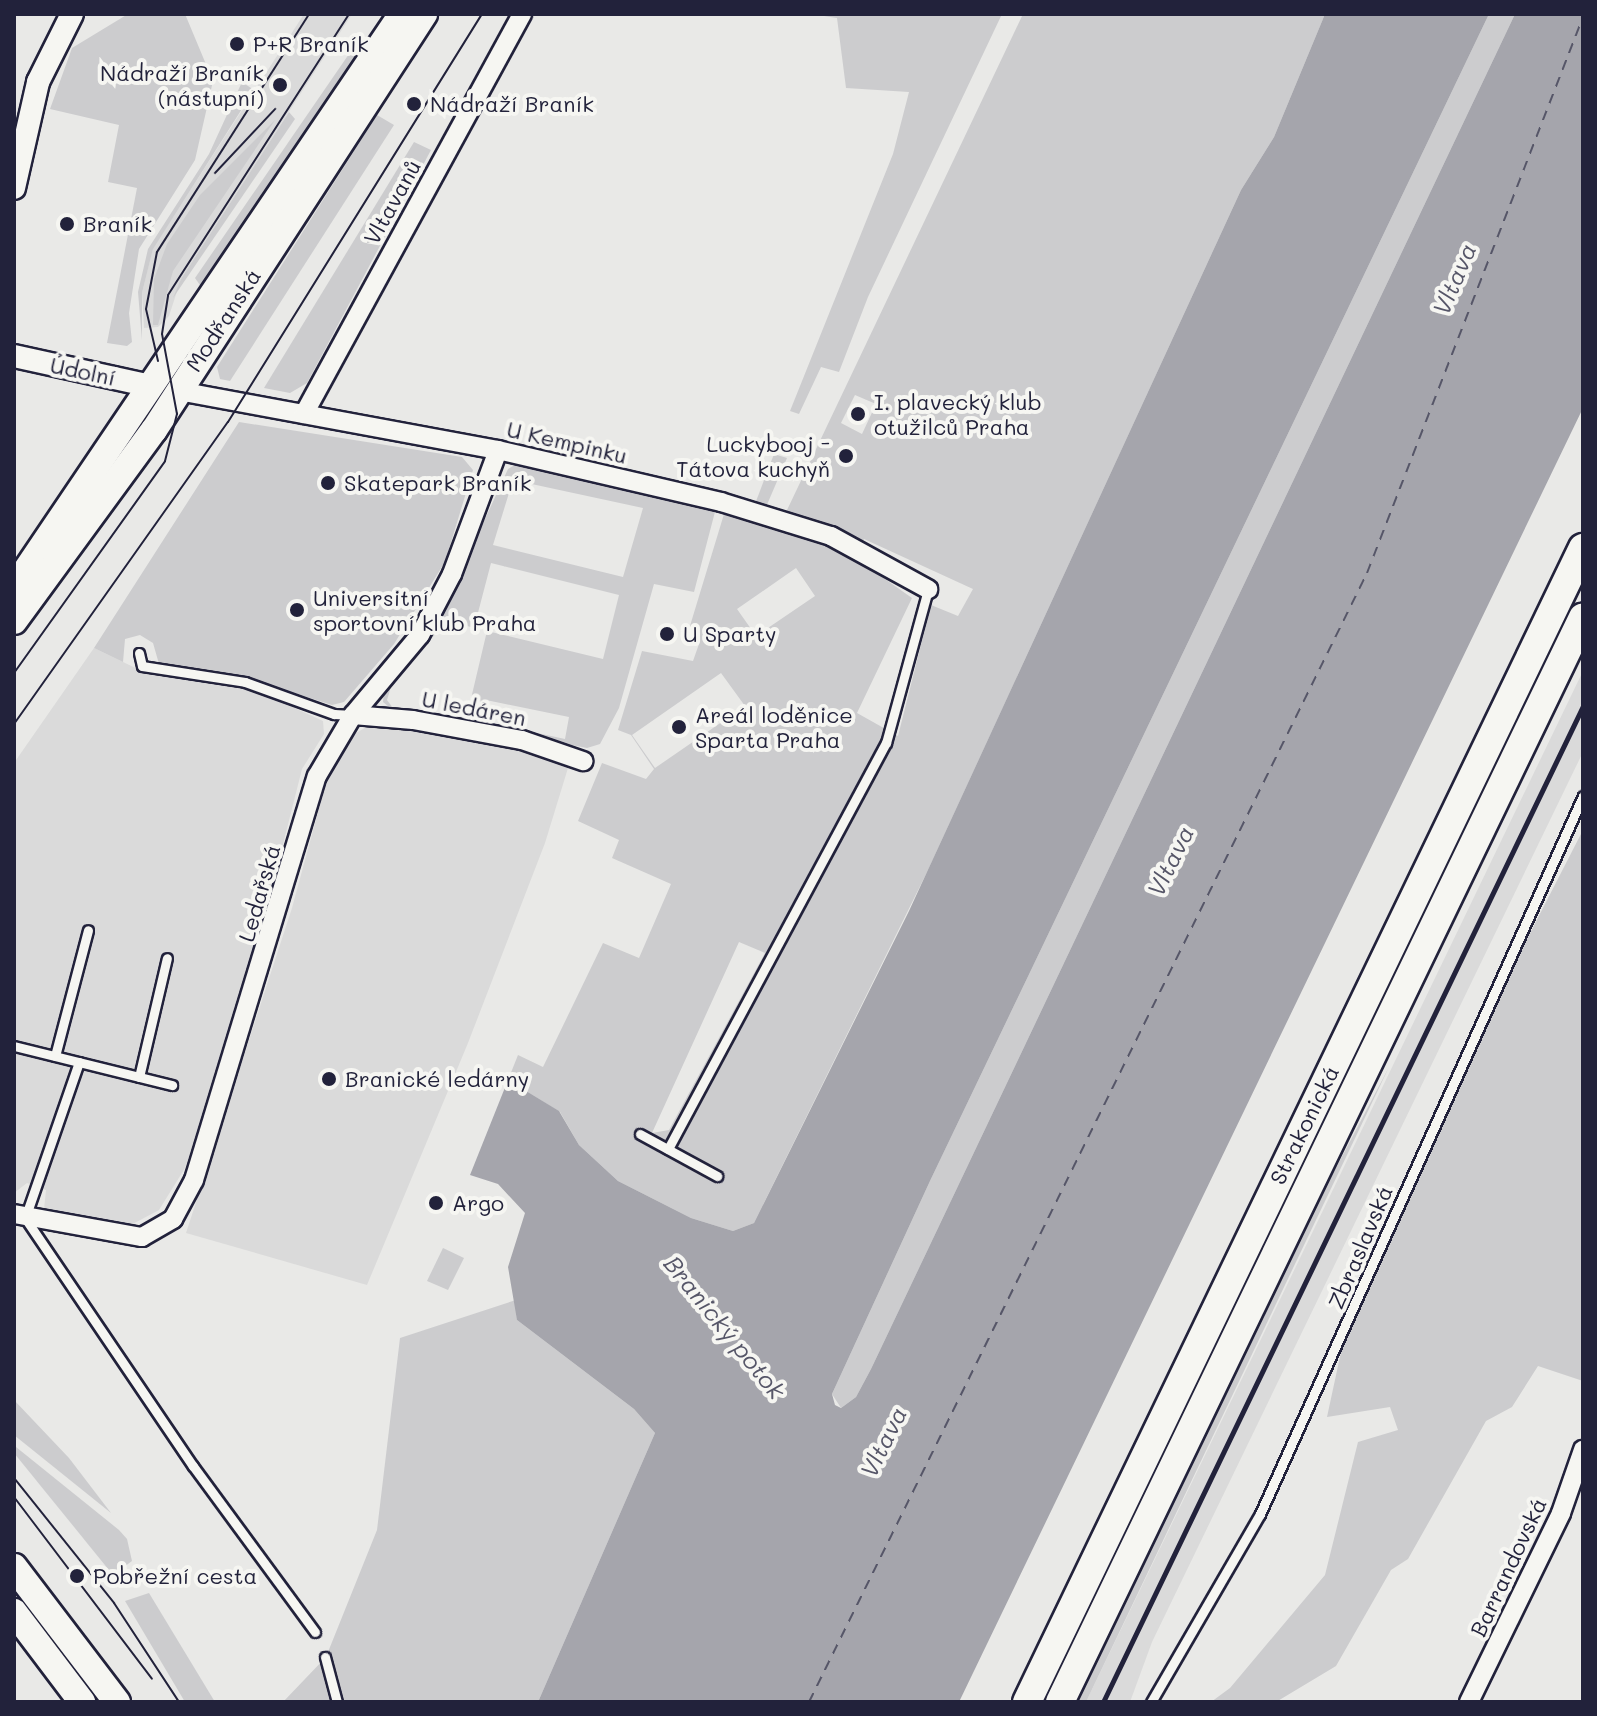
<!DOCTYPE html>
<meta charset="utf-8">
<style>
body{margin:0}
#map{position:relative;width:1597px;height:1716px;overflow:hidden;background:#e9e9e7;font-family:Mali,sans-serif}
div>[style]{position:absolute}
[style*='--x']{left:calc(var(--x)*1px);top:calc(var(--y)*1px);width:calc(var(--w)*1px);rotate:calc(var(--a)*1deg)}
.built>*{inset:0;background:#dadada}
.green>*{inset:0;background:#ccccce}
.water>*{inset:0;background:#a5a5ac}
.ferry>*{height:2px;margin-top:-1px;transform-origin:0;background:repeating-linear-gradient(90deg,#565668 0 10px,transparent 0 18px)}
.roads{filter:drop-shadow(2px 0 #22223b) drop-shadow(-2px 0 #22223b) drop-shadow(0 2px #22223b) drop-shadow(0 -2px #22223b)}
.service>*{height:9px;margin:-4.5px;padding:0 4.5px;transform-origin:4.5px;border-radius:4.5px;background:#f6f6f2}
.minor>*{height:18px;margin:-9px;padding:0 9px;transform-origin:9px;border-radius:9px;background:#f6f6f2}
.tertiary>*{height:22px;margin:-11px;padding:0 11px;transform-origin:11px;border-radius:11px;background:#f6f6f2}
.secondary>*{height:26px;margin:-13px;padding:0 13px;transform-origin:13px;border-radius:13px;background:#f6f6f2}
.primary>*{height:28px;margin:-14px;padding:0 14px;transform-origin:14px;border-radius:14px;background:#f6f6f2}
.tram>*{height:2px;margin:-1px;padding:0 1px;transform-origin:1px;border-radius:1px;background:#22223b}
.rail>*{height:5px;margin:-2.5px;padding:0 2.5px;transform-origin:2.5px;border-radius:2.5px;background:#22223b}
.dots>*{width:22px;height:22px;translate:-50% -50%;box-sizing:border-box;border:4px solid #f6f6f2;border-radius:50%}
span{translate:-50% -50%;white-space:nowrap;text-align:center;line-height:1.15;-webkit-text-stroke:8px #f6f6f2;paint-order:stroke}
.poi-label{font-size:22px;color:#22223b}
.left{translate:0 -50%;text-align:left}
.right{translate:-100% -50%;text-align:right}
.street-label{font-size:22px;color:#22223b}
.water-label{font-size:24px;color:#565668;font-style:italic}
.frame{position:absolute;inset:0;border:16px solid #22223b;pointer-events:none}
</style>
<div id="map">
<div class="built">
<div style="clip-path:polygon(304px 14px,352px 14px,181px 279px,169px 316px,158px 327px,144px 328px,142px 293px,153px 248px)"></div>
<div style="clip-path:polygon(94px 648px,150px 675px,247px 686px,323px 721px,324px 734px,302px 769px,244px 999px,185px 1168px,159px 1210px,127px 1227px,51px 1216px,44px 1209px,46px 1190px,27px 1183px,14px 1193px,14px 763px)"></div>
<div style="clip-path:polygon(1583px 671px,1583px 752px,1152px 1642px,1130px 1702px,1086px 1702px)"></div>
<div style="clip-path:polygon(379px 720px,498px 741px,558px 758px,568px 768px,545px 843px,468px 1043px,367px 1285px,186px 1233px,292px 908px,327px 779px,347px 738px)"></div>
</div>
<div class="green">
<div style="clip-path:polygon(128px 14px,185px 14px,213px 81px,195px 160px,139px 249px,129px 313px,132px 342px,127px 346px,107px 343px,137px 188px,108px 182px,119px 125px,50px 109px,72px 48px)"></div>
<div style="clip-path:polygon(811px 14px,1002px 14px,868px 297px,839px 372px,821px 367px,799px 414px,790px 411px,893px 154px,909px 92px,846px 88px,837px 18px)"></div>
<div style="clip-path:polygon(evenodd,1023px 14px,1325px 14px,1274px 137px,1241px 190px,928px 870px,754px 1223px,733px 1231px,691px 1218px,618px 1181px,579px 1145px,560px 1112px,508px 1080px,518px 1055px,543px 1067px,603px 943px,639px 958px,671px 884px,612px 858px,619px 840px,578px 821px,602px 763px,646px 779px,654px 769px,631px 735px,618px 730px,642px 651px,693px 661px,699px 644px,686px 639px,724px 514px,778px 529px,1023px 14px,855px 395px,876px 404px,862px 434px,841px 423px,855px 395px,1023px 14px,864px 539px,973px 589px,958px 616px,931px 605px,898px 736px,857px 713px,912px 598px,855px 558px,864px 539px,1023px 14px,796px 568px,815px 596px,756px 636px,737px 609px,796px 568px,1023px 14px,721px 673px,745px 706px,655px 768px,632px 735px,721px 673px,1023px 14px,739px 942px,765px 953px,669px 1130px,652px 1133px,739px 942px)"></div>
<div style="clip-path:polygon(1489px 14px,1515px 14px,871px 1369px,856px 1397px,841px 1408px,832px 1394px,930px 1181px)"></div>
<div style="clip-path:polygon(349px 54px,357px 54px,353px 66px,202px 288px,195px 278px)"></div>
<div style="clip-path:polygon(242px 82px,254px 90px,153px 249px,142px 293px,142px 340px,138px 292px,148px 249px,209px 154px)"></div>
<div style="clip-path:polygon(289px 112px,295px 119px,173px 298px,181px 279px)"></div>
<div style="clip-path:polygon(377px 115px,394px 125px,230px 381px,220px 379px,217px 367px)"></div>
<div style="clip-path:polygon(275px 120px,173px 271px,158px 325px,153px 325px,154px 279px,167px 244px,200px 195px)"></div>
<div style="clip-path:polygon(414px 142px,431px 150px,307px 383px,290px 393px,264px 388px)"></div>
<div style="clip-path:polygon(239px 422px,462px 457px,473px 470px,445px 562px,394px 644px,344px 702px,332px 705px,247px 678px,159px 664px,153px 643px,140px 635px,125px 639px,123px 662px,94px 648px)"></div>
<div style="clip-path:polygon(774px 454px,787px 458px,766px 507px,755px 504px)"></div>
<div style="clip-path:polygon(evenodd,518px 463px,716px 508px,694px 592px,654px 584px,619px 708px,600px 744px,587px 748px,394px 711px,383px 702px,384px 691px,439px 619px,508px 469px,518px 463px,513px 480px,643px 508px,623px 577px,493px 545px,513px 480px,518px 463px,491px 563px,619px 595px,603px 659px,487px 631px,465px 724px,393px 708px,387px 700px,391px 687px,447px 620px,474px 628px,491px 563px,518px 463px,486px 700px,569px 717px,565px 739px,482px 721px,486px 700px)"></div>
<div style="clip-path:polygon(1583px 830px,1583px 1381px,1538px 1366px,1512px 1407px,1486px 1421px,1408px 1559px,1391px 1570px,1336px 1666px,1276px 1702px,1211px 1702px,1230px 1688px,1325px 1575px,1358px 1442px,1398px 1430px,1390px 1407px,1327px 1417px,1344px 1338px,1525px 943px)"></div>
<div style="clip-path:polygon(1389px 1067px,1086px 1702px,1076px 1702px,1292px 1252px)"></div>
<div style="clip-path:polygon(443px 1248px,464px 1258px,448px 1290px,427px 1281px)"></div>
<div style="clip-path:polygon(516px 1300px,517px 1320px,634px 1409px,655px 1433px,538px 1702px,283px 1702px,326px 1657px,377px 1530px,400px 1338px)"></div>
<div style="clip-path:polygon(14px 1400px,69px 1458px,111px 1513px,14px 1435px)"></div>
<div style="clip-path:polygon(16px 1447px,119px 1530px,127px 1539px,132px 1561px,113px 1575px,14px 1453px)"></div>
<div style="clip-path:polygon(149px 1593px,215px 1702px,185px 1702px,125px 1601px)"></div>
</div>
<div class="water">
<div style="clip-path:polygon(1325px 14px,1489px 14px,930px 1181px,832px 1394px,835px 1405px,841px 1408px,856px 1397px,871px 1369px,1515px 14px,1583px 14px,1583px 408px,959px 1702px,538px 1702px,655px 1433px,634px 1409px,517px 1320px,508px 1267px,525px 1213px,498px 1184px,470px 1175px,508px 1080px,559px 1111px,579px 1145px,618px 1181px,691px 1218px,733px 1231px,754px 1223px,909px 911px,1241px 190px,1274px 137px)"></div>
</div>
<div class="ferry">
<div style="--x:809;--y:1702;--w:1259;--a:-63.7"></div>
<div style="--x:1367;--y:573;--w:596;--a:-68.77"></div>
</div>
<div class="roads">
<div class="service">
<div style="--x:139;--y:653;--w:13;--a:77"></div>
<div style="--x:142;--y:666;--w:104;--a:8.8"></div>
<div style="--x:245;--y:682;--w:95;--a:19.8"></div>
<div style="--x:334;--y:714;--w:19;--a:3"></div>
<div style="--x:14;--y:1046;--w:163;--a:13.9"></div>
<div style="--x:55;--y:1056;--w:130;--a:-75.3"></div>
<div style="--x:79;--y:1062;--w:165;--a:109.1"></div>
<div style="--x:25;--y:1218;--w:300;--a:55.9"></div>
<div style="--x:193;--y:1466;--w:206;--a:53.7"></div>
<div style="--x:139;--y:1077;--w:122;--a:-76.8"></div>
<div style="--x:640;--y:1134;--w:88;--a:28.6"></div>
<div style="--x:668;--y:1149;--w:461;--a:-61.8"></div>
<div style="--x:886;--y:743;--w:160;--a:-74.7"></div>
<div style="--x:325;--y:1657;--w:47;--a:75.1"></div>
<div style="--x:1151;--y:1702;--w:217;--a:-59.9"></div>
<div style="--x:1260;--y:1514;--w:787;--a:-65.78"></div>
</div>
<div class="minor">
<div style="--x:179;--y:391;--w:324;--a:10.5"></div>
<div style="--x:498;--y:450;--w:229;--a:13.1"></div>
<div style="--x:721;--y:502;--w:115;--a:17.2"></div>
<div style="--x:831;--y:536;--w:111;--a:28.7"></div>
<div style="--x:304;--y:414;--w:456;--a:-61.4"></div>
<div style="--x:353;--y:715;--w:60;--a:4.8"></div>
<div style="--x:413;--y:720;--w:111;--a:10.4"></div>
<div style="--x:522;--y:740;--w:65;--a:19"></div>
<div style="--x:14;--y:1214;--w:130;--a:10.2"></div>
<div style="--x:142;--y:1237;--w:36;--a:-30"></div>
<div style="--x:173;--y:1219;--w:44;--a:-61.7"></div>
<div style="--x:194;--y:1180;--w:422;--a:-73.1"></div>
<div style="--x:317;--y:776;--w:71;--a:-59.5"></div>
<div style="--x:353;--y:715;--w:104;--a:-50.1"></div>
<div style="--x:420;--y:635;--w:69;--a:-62.3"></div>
<div style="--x:452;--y:574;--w:132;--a:-69.6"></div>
<div style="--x:1469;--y:1702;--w:210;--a:-64"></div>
<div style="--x:1561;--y:1513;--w:67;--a:-70.8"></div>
</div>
<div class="tertiary">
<div style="--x:14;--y:188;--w:109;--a:-77.2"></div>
<div style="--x:38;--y:82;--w:76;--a:-63.4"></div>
<div style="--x:14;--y:356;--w:140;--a:12.4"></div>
</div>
<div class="secondary">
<div style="--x:14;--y:588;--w:693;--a:-55.94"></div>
<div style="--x:14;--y:621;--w:237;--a:-53.8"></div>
<div style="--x:154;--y:430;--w:496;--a:-57"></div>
<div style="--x:14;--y:1567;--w:170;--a:52.7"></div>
<div style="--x:14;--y:1612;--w:113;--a:52.9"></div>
</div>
<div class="primary">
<div style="--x:1027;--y:1702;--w:1281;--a:-64.28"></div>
<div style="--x:1060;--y:1702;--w:1204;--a:-64.26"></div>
</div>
</div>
<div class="tram">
<div style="--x:215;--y:173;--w:88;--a:-46.8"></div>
<div style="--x:158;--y:361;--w:53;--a:-103"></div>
<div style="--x:146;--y:309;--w:58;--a:-79.1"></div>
<div style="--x:157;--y:252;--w:282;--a:-57.4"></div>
<div style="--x:14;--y:673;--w:260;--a:-54.5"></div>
<div style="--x:165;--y:461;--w:49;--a:-75.7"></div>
<div style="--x:177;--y:414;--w:81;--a:-100.6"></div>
<div style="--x:162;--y:334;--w:39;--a:-81"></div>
<div style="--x:168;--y:295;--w:334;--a:-57.2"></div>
<div style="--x:14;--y:724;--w:370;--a:-54.7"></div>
<div style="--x:228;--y:422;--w:481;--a:-58.1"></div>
<div style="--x:14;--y:1478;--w:160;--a:51.3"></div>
<div style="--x:114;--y:1603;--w:118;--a:56.7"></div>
<div style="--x:14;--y:1497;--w:228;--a:52.8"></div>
</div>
<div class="rail">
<div style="--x:1103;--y:1702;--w:1106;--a:-64.27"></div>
</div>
<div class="dots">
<div style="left:237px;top:44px;background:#22223b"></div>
<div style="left:280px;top:85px;background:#22223b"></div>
<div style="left:414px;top:104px;background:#22223b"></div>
<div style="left:67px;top:224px;background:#22223b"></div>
<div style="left:858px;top:414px;background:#22223b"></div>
<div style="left:846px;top:456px;background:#22223b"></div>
<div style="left:328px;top:483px;background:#22223b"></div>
<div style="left:297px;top:610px;background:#22223b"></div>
<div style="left:667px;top:634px;background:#22223b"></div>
<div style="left:679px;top:727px;background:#22223b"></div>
<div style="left:329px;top:1079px;background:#22223b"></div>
<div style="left:436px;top:1203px;background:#22223b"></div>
<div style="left:77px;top:1576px;background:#22223b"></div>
</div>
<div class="poi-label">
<span class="left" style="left:253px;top:44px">P+R Braník</span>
<span class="right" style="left:264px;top:85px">Nádraží Braník<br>(nástupní)</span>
<span class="left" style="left:430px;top:104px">Nádraží Braník</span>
<span class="left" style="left:83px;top:224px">Braník</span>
<span class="left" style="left:874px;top:414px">I. plavecký klub<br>otužilců Praha</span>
<span class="right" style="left:830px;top:456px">Luckybooj -<br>Tátova kuchyň</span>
<span class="left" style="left:344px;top:483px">Skatepark Braník</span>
<span class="left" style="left:313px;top:610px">Universitní<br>sportovní klub Praha</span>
<span class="left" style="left:683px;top:634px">U Sparty</span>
<span class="left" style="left:695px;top:727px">Areál loděnice<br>Sparta Praha</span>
<span class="left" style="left:345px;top:1079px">Branické ledárny</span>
<span class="left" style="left:452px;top:1203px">Argo</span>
<span class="left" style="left:93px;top:1576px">Pobřežní cesta</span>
</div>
<div class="street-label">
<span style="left:392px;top:202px;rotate:-61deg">Vltavanů</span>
<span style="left:223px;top:320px;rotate:-57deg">Modřanská</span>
<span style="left:83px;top:371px;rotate:12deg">Údolní</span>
<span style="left:567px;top:442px;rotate:13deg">U Kempinku</span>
<span style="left:474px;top:708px;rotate:11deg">U ledáren</span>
<span style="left:259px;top:893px;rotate:-74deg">Ledařská</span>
<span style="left:1304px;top:1125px;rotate:-64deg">Strakonická</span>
<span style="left:1360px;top:1247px;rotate:-67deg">Zbraslavská</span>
<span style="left:1508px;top:1567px;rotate:-65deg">Barrandovská</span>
</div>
<div class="water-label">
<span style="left:1454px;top:279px;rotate:-67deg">Vltava</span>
<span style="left:1170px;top:861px;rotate:-64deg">Vltava</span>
<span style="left:725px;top:1327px;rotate:51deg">Branický potok</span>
<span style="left:883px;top:1442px;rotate:-64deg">Vltava</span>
</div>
<div class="frame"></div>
</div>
